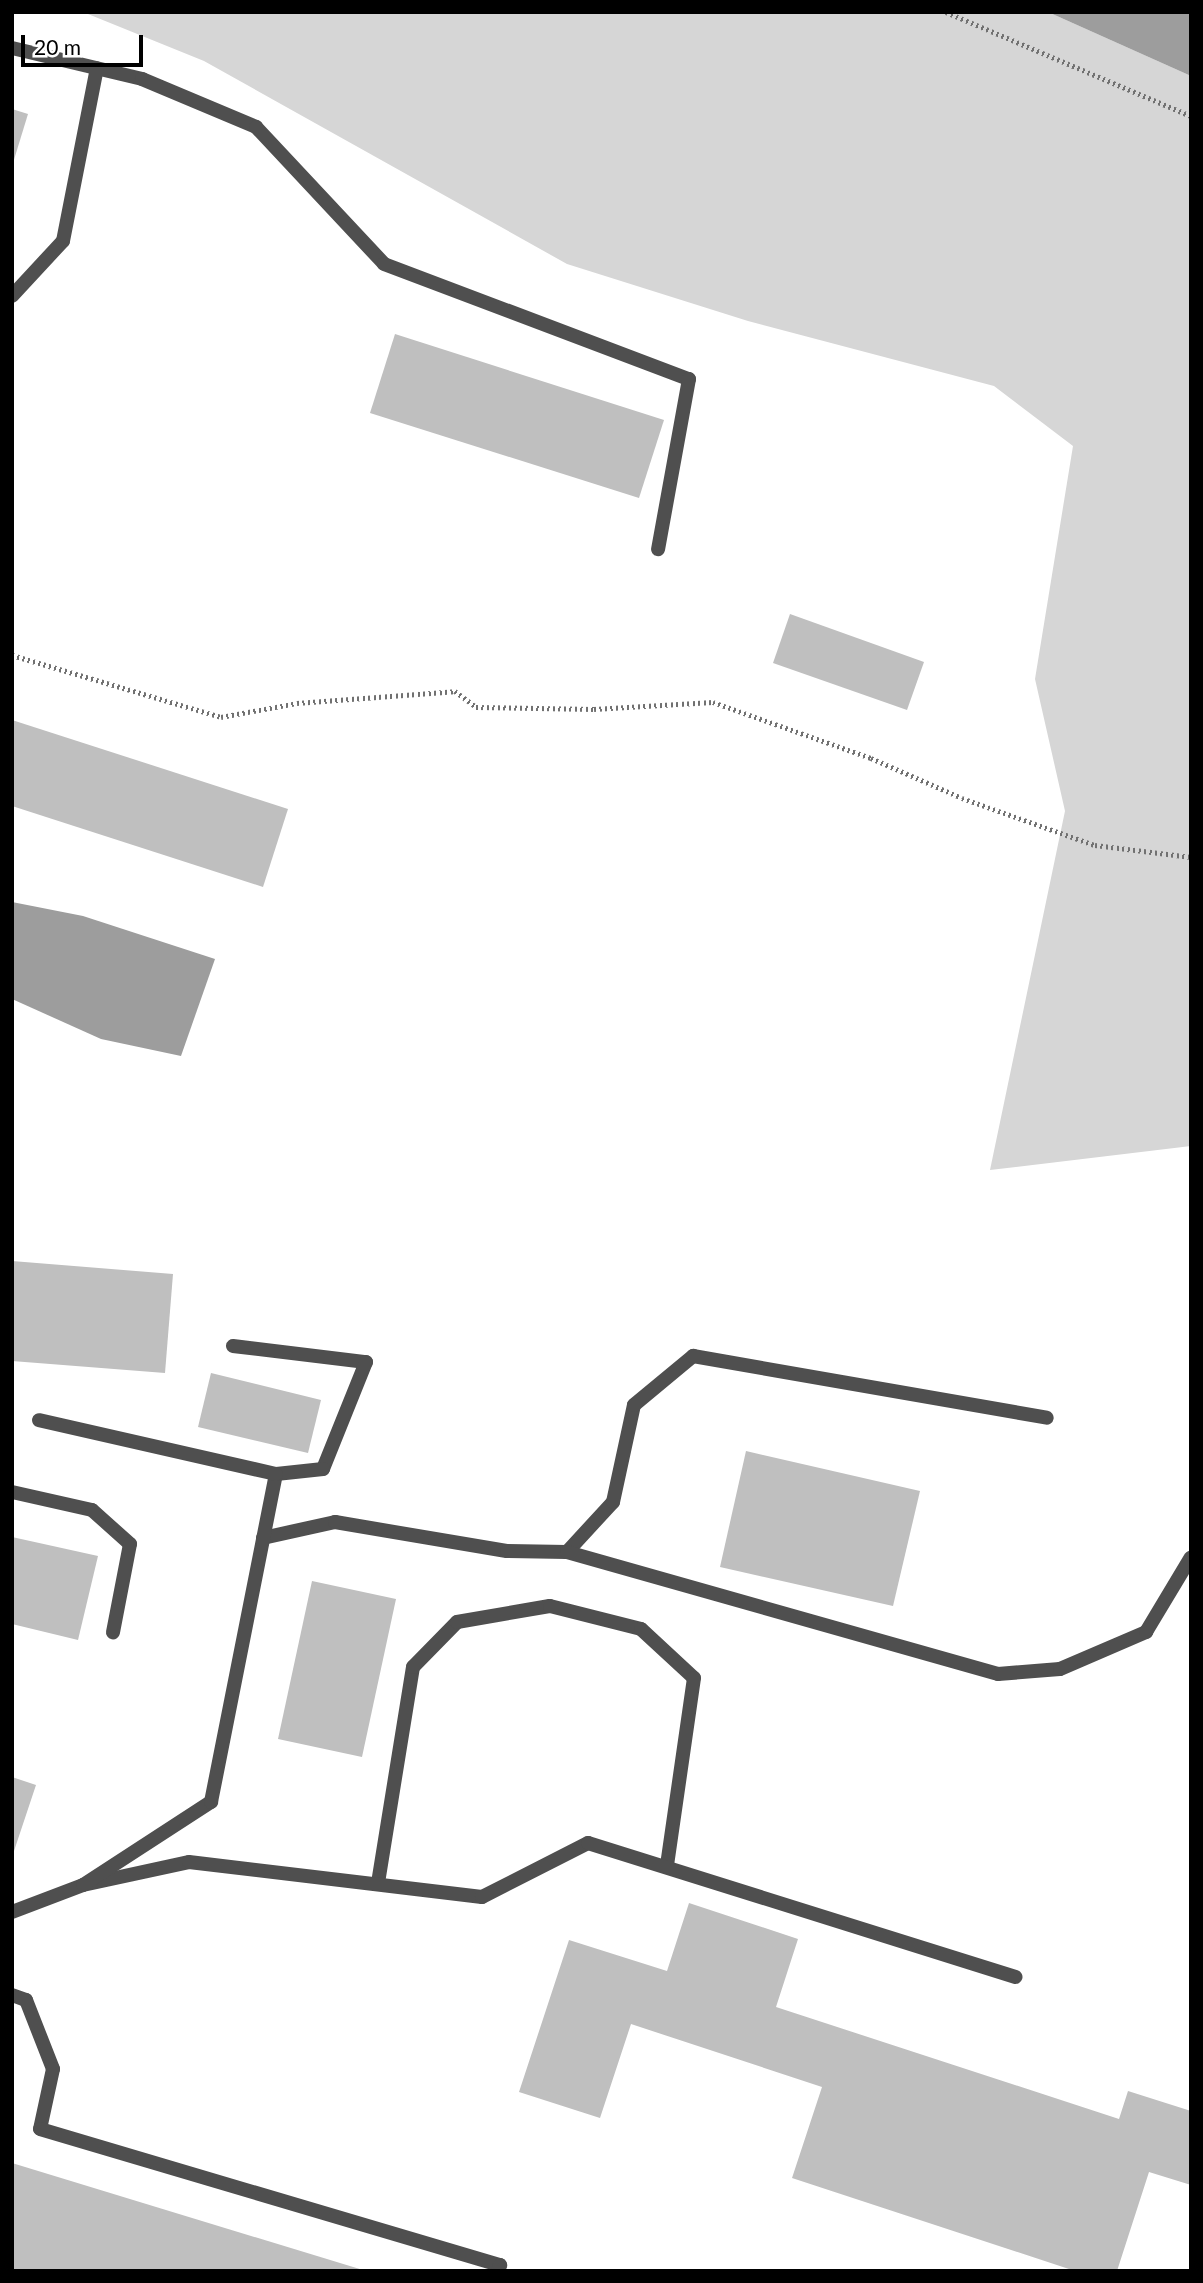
<!DOCTYPE html>
<style>
body{margin:0}
#map{position:relative;width:1203px;height:2283px;overflow:hidden;background:#fff;font-family:Lato,sans-serif}
div>[style]{position:absolute}
[style*='--x']{left:calc(var(--x)*1px);top:calc(var(--y)*1px);width:calc(var(--w)*1px);rotate:calc(var(--a)*1deg)}
.green>*{inset:0;background:#d6d6d6}
.water>*{inset:0;background:#9d9d9d}
.building>*{inset:0;background:#bfbfbf}
.path>*{height:4.5px;margin-top:-2.25px;transform-origin:0;background:repeating-linear-gradient(90deg,#717171 0 2px,transparent 0 5.5px)}
.service>*{height:14px;margin:-7px;padding:0 7px;transform-origin:7px;border-radius:7px;background:#4f4f4f}
span{translate:-50% -50%;white-space:nowrap;text-align:center;line-height:1.15;-webkit-text-stroke:5px #fff;paint-order:stroke}
.frame{position:absolute;inset:0;border:14px solid #000;pointer-events:none}
.scale{position:absolute;left:21px;top:35px;width:122px;height:32px;box-sizing:border-box;border:4px solid #000;border-top:0;padding-left:9px;font-size:21px;line-height:24px;white-space:nowrap;color:#000;-webkit-text-stroke:5px #fff;paint-order:stroke}
</style>
<div id="map">
<div class="green">
<div style="clip-path:polygon(83px 12px,1048px 12px,1191px 76px,1191px 1146px,990px 1170px,1065px 811px,1035px 679px,1073px 446px,994px 386px,748px 321px,567px 264px,204px 61px)"></div>
</div>
<div class="water">
<div style="clip-path:polygon(1048px 12px,1191px 12px,1191px 76px)"></div>
<div style="clip-path:polygon(12px 902px,83px 916px,215px 959px,181px 1056px,101px 1039px,12px 999px)"></div>
</div>
<div class="building">
<div style="clip-path:polygon(12px 109px,28px 114px,13px 163px,12px 163px)"></div>
<div style="clip-path:polygon(395px 334px,664px 420px,639px 498px,370px 413px)"></div>
<div style="clip-path:polygon(790px 614px,924px 662px,907px 710px,773px 663px)"></div>
<div style="clip-path:polygon(12px 720px,288px 809px,263px 887px,12px 806px)"></div>
<div style="clip-path:polygon(12px 1261px,173px 1274px,165px 1373px,12px 1361px)"></div>
<div style="clip-path:polygon(211px 1373px,321px 1400px,308px 1453px,198px 1427px)"></div>
<div style="clip-path:polygon(746px 1451px,920px 1491px,893px 1606px,720px 1567px)"></div>
<div style="clip-path:polygon(12px 1537px,98px 1556px,78px 1640px,12px 1624px)"></div>
<div style="clip-path:polygon(312px 1581px,396px 1599px,362px 1757px,278px 1739px)"></div>
<div style="clip-path:polygon(12px 1777px,36px 1785px,13px 1854px,12px 1854px)"></div>
<div style="clip-path:polygon(689px 1903px,798px 1939px,776px 2007px,1119px 2119px,1128px 2091px,1191px 2111px,1191px 2185px,1149px 2172px,1117px 2271px,1075px 2271px,792px 2178px,822px 2087px,631px 2024px,600px 2118px,519px 2092px,569px 1940px,667px 1971px)"></div>
<div style="clip-path:polygon(12px 2163px,363px 2270px,363px 2271px,12px 2271px)"></div>
</div>
<div class="path">
<div style="--x:946;--y:12;--w:266;--a:23"></div>
<div style="--x:12;--y:655;--w:218;--a:16.5"></div>
<div style="--x:221;--y:717;--w:77;--a:-10.4"></div>
<div style="--x:297;--y:703;--w:158;--a:-4.3"></div>
<div style="--x:455;--y:691;--w:26;--a:37"></div>
<div style="--x:476;--y:707;--w:118;--a:1"></div>
<div style="--x:594;--y:709;--w:119;--a:-3.4"></div>
<div style="--x:713;--y:702;--w:168;--a:19.5"></div>
<div style="--x:871;--y:758;--w:99;--a:23.7"></div>
<div style="--x:962;--y:798;--w:141;--a:19.5"></div>
<div style="--x:1095;--y:845;--w:97;--a:7.1"></div>
</div>
<div class="service">
<div style="--x:12;--y:48;--w:134;--a:13.4"></div>
<div style="--x:142;--y:79;--w:124;--a:22.8"></div>
<div style="--x:256;--y:127;--w:187;--a:46.9"></div>
<div style="--x:384;--y:264;--w:326;--a:20.7"></div>
<div style="--x:689;--y:379;--w:173;--a:100.3"></div>
<div style="--x:12;--y:296;--w:75;--a:-47.2"></div>
<div style="--x:63;--y:241;--w:176;--a:-78.9"></div>
<div style="--x:233;--y:1346;--w:134;--a:6.9"></div>
<div style="--x:366;--y:1362;--w:115;--a:111.9"></div>
<div style="--x:323;--y:1469;--w:47;--a:173.9"></div>
<div style="--x:12;--y:1492;--w:82;--a:12.7"></div>
<div style="--x:92;--y:1510;--w:51;--a:41.8"></div>
<div style="--x:130;--y:1544;--w:90;--a:100.9"></div>
<div style="--x:263;--y:1538;--w:74;--a:-12.5"></div>
<div style="--x:335;--y:1522;--w:174;--a:9.6"></div>
<div style="--x:507;--y:1551;--w:60;--a:1"></div>
<div style="--x:567;--y:1552;--w:68;--a:-47.4"></div>
<div style="--x:613;--y:1502;--w:99;--a:-77.8"></div>
<div style="--x:634;--y:1405;--w:77;--a:-39.7"></div>
<div style="--x:693;--y:1356;--w:359;--a:9.9"></div>
<div style="--x:567;--y:1552;--w:448;--a:15.8"></div>
<div style="--x:998;--y:1674;--w:62;--a:-4.6"></div>
<div style="--x:1060;--y:1669;--w:94;--a:-23.3"></div>
<div style="--x:1146;--y:1632;--w:87;--a:-59"></div>
<div style="--x:378;--y:1883;--w:219;--a:-80.8"></div>
<div style="--x:413;--y:1667;--w:63;--a:-45.6"></div>
<div style="--x:457;--y:1622;--w:94;--a:-9.8"></div>
<div style="--x:550;--y:1606;--w:94;--a:14.2"></div>
<div style="--x:641;--y:1629;--w:72;--a:42.8"></div>
<div style="--x:694;--y:1678;--w:190;--a:98.2"></div>
<div style="--x:83;--y:1885;--w:108;--a:-12.2"></div>
<div style="--x:189;--y:1862;--w:295;--a:6.8"></div>
<div style="--x:482;--y:1897;--w:119;--a:-27"></div>
<div style="--x:588;--y:1843;--w:448;--a:17.4"></div>
<div style="--x:12;--y:1912;--w:76;--a:-20.8"></div>
<div style="--x:83;--y:1885;--w:153;--a:-33"></div>
<div style="--x:211;--y:1802;--w:334;--a:-78.8"></div>
<div style="--x:276;--y:1474;--w:243;--a:-167.2"></div>
<div style="--x:12;--y:1995;--w:15;--a:20"></div>
<div style="--x:26;--y:2000;--w:74;--a:68.6"></div>
<div style="--x:53;--y:2069;--w:61;--a:102.2"></div>
<div style="--x:40;--y:2129;--w:480;--a:16.5"></div>
<div style="--x:500;--y:2265;--w:6;--a:108"></div>
</div>
<div class="frame"></div>
<div class="scale">20 m</div>
</div>
